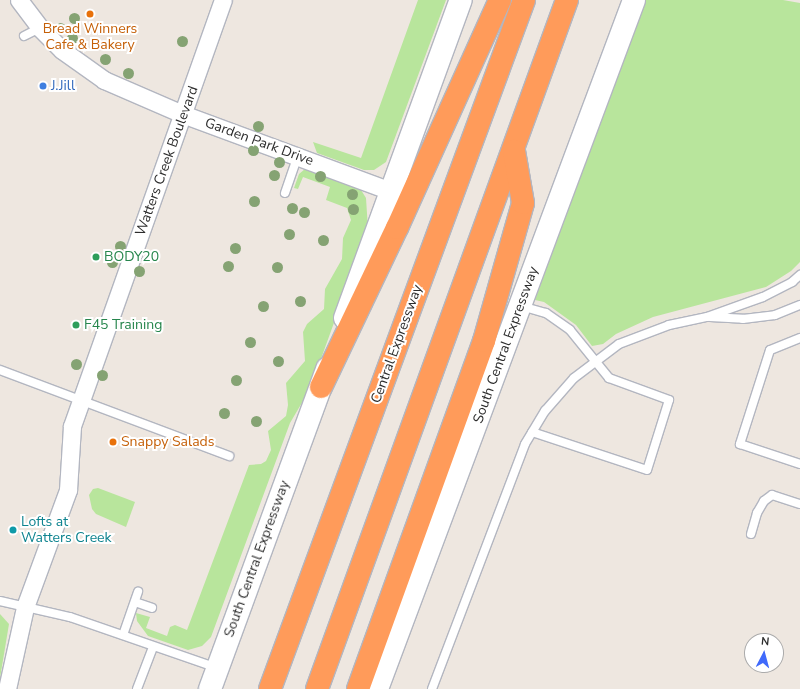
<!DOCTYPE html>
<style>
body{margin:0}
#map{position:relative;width:800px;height:689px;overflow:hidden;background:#eee7e0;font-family:"Nunito Sans",sans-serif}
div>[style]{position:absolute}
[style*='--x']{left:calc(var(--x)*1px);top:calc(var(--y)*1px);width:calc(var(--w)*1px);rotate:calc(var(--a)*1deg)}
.green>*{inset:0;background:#b8e59c}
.roads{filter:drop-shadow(1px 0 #b3b6c0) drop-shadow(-1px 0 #b3b6c0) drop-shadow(0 1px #b3b6c0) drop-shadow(0 -1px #b3b6c0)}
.lane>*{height:8px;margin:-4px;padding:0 4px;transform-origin:4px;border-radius:4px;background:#fff}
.street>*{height:17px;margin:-8.5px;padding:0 8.5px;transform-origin:8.5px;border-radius:8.5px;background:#fff}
.secondary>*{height:22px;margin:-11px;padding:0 11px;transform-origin:11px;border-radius:11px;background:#fff}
.highway>*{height:22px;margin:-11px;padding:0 11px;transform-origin:11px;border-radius:11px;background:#ff9b5a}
.trees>*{width:11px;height:11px;margin:-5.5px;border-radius:50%;background:#85a373}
.dots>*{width:11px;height:11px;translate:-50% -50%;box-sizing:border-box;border:2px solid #fff;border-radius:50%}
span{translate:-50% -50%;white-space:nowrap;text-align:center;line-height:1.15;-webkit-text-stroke:4px #fff;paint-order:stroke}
.food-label{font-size:14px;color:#c56008}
.left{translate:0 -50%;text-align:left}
.shop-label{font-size:14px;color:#366cbe}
.street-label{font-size:14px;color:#2d2d2d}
.leisure-label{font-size:14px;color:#27864d}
.culture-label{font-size:14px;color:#0d838f}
.north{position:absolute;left:744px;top:633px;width:40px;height:40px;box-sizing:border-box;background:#fff;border:1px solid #ababab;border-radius:50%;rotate:6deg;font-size:11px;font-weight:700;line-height:16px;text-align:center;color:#2d2d2d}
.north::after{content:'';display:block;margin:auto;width:14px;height:18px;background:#406afb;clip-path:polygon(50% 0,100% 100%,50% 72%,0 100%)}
</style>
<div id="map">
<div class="green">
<div style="clip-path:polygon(418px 0,446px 0,386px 162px,374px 170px,364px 170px,317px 153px,313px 142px,361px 158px)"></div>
<div style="clip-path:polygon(644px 0,783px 0,800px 3px,800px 262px,791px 271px,766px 287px,653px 317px,616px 334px,603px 344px,592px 346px,576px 325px,544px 302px,535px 300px)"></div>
<div style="clip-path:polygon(305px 169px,311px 169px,353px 184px,361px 190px,366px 198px,368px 229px,310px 389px,290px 423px,211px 637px,202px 646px,188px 650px,148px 636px,137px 621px,136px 613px,150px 617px,146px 628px,167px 636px,170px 627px,175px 625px,187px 630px,249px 465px,261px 464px,266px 461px,271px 450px,268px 431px,286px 416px,288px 405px,286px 383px,305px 361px,303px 332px,307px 324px,324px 309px,325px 289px,342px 259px,343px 238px,351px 220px,347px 208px,326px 200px,330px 187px,303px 177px,298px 189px,294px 188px,299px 174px)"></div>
<div style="clip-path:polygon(98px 488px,135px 502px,126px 527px,96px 514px,92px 509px,89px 495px,93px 489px)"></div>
<div style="clip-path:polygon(0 614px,9px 624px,0 678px)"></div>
</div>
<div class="roads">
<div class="lane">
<div style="--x:24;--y:36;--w:18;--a:-27"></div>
<div style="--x:285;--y:193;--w:39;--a:-71"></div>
<div style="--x:521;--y:306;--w:26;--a:16"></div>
<div style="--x:546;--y:313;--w:29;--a:35"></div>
<div style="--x:570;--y:330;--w:62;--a:50.9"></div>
<div style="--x:609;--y:378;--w:64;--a:20.1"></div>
<div style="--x:669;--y:400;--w:73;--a:107.4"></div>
<div style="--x:647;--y:470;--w:121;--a:-161.7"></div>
<div style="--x:710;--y:317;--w:33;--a:3"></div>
<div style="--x:743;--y:319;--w:32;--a:-7"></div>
<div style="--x:775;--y:315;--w:27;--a:-22"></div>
<div style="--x:800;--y:338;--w:32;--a:158"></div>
<div style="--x:770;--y:350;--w:99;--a:107.7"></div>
<div style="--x:740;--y:444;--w:63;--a:18.4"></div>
<div style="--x:0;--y:370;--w:245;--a:20.6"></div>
<div style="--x:751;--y:534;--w:22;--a:-74"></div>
<div style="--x:757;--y:513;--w:14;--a:-60"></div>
<div style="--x:764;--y:501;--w:10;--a:-37"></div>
<div style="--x:772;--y:495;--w:29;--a:18"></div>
<div style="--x:0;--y:601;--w:72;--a:12.9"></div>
<div style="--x:70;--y:617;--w:156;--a:19.1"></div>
<div style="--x:135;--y:602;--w:18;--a:19"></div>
<div style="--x:123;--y:635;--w:46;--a:-70.8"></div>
<div style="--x:137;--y:689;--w:45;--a:-69.1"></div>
<div style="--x:432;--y:689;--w:262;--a:-69.2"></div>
<div style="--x:525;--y:444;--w:39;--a:-59"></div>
<div style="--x:545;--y:411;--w:44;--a:-48.7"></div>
<div style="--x:574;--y:378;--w:56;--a:-37.1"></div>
<div style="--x:619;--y:344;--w:53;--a:-20.8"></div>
<div style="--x:669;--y:325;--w:39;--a:-12"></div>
<div style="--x:707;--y:317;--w:59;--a:-19.7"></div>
<div style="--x:763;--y:297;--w:33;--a:-27"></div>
<div style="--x:792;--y:282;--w:11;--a:-41"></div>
</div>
<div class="street">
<div style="--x:19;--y:0;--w:35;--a:53"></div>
<div style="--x:40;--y:28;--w:31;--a:45"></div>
<div style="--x:62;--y:50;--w:52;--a:35.5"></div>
<div style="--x:104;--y:80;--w:88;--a:23.4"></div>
<div style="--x:185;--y:115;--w:220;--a:20.3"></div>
<div style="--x:7;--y:689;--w:84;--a:-77.6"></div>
<div style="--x:25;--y:607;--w:125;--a:-69.8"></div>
<div style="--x:68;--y:490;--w:64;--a:-86.4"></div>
<div style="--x:72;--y:426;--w:452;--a:-70.5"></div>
</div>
<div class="secondary">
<div style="--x:345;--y:318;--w:338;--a:-70"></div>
<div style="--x:210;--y:689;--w:341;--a:-69.9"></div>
<div style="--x:377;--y:689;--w:735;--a:-69.54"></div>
</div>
<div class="highway">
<div style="--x:321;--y:387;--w:176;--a:-64.5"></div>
<div style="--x:397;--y:228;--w:250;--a:-65.7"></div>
<div style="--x:270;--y:689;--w:734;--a:-69.76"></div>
<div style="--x:317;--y:689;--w:733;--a:-70.06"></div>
<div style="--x:358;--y:689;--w:370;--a:-70.1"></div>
<div style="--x:484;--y:341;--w:143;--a:-74.2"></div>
<div style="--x:523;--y:203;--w:53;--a:-99.8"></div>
</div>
</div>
<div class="trees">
<div style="left:74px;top:18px"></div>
<div style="left:60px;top:28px"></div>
<div style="left:72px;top:38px"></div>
<div style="left:182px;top:41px"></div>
<div style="left:105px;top:59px"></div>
<div style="left:128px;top:73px"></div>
<div style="left:258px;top:126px"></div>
<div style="left:253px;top:150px"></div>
<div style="left:279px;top:162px"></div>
<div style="left:274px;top:175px"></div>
<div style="left:320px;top:176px"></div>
<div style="left:352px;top:194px"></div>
<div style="left:254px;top:201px"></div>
<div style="left:292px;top:208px"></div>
<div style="left:353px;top:209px"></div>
<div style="left:304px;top:212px"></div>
<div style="left:289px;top:234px"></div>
<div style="left:323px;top:240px"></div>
<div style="left:120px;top:246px"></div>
<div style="left:235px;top:248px"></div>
<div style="left:112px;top:262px"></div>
<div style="left:228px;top:266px"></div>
<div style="left:277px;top:267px"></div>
<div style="left:139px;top:271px"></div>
<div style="left:300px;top:301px"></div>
<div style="left:263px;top:306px"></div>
<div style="left:250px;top:342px"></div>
<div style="left:278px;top:361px"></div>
<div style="left:76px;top:364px"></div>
<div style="left:102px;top:375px"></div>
<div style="left:236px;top:380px"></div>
<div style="left:224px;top:413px"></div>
<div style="left:256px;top:421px"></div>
</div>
<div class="dots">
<div style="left:90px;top:14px;background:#e8710a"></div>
<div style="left:43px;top:86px;background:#3f7fe0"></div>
<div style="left:96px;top:257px;background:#2e9e5b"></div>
<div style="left:76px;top:325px;background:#2e9e5b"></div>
<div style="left:113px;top:442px;background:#e8710a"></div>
<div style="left:13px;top:530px;background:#0f9aa8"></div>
</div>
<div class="food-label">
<span style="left:90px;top:37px">Bread Winners<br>Cafe &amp; Bakery</span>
<span class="left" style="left:121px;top:442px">Snappy Salads</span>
</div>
<div class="shop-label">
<span class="left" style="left:51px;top:86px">J.Jill</span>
</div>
<div class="street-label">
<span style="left:259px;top:142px;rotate:20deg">Garden Park Drive</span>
<span style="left:167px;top:161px;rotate:-70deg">Watters Creek Boulevard</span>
<span style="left:397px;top:344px;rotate:-70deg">Central Expressway</span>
<span style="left:506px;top:345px;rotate:-70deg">South Central Expressway</span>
<span style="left:257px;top:559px;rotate:-70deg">South Central Expressway</span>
</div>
<div class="leisure-label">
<span class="left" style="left:104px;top:257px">BODY20</span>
<span class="left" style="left:84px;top:325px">F45 Training</span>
</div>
<div class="culture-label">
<span class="left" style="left:21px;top:530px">Lofts at<br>Watters Creek</span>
</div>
<div class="north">N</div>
</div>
